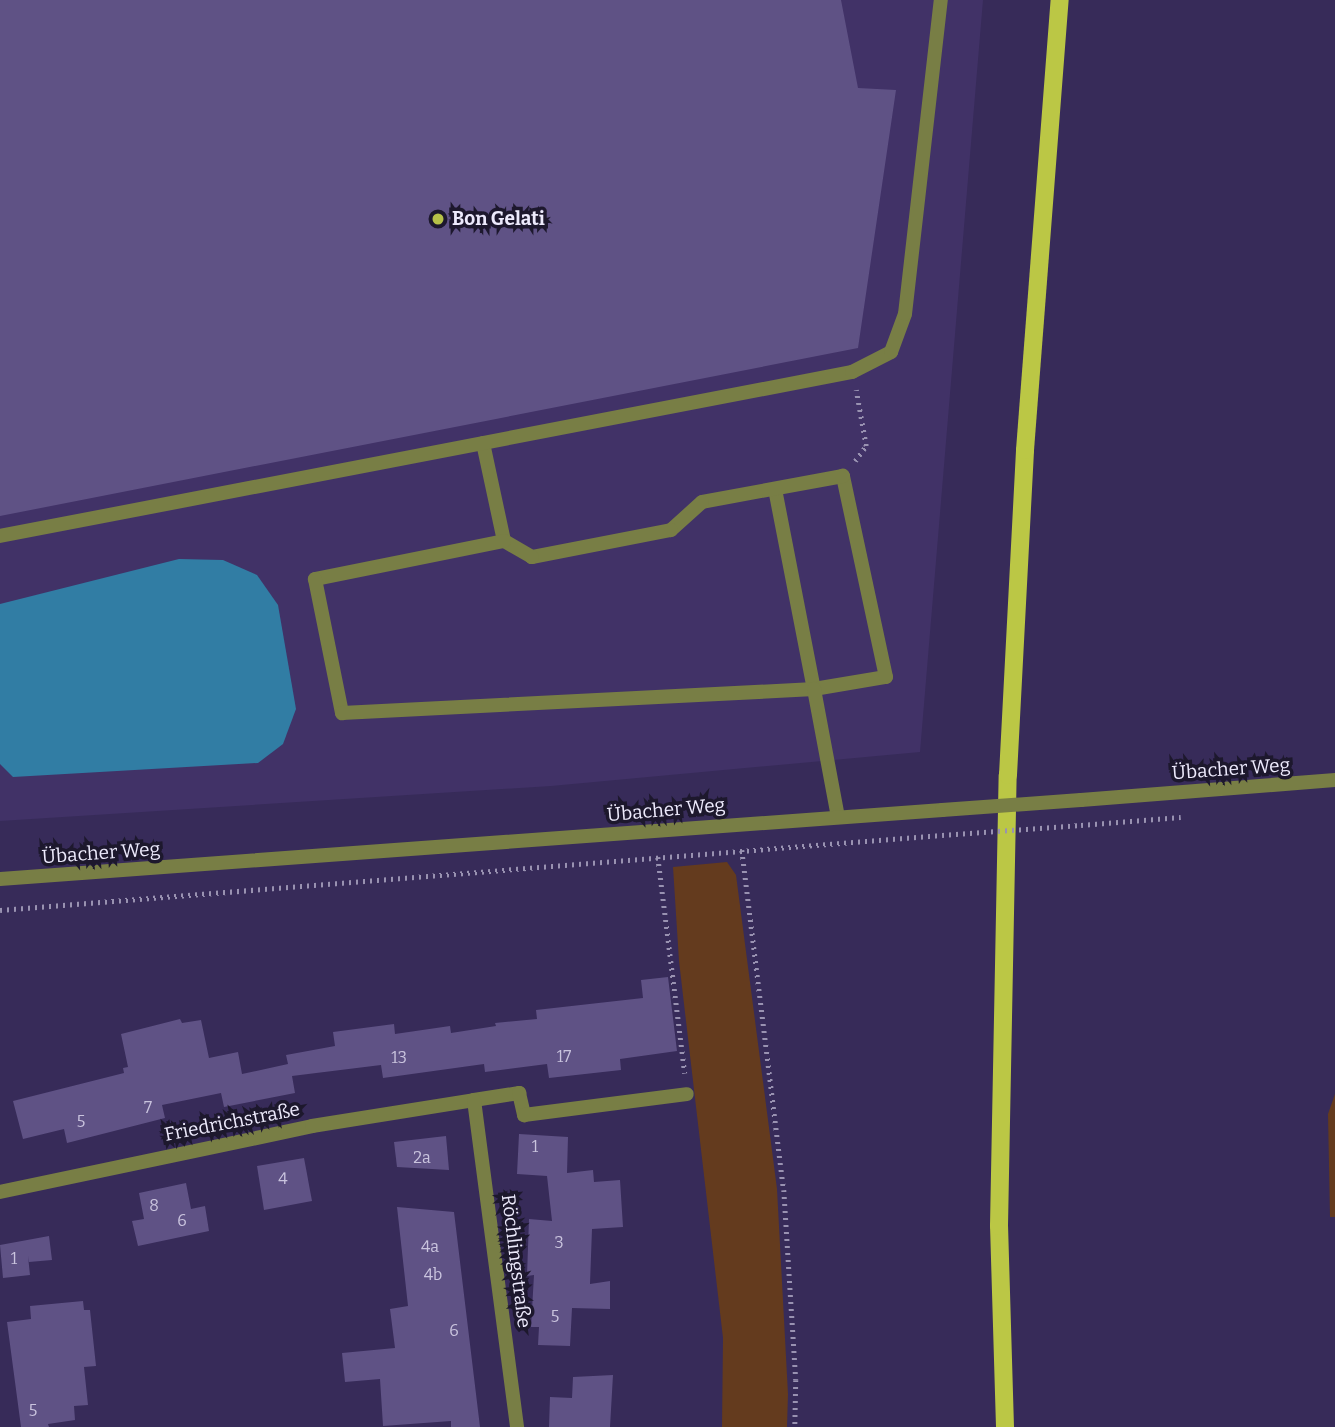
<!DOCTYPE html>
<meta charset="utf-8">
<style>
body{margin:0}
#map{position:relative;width:1335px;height:1427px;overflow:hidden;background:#372b59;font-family:Bitter,serif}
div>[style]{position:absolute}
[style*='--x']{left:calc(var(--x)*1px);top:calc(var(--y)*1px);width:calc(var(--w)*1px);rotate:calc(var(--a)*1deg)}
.built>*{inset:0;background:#413267}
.green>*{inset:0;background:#643b1e}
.water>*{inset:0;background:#317da4}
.building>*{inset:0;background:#5f5285}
.path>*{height:4.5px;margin-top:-2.25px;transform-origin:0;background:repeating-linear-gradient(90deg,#9992b1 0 2px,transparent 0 7px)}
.service>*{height:14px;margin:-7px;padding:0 7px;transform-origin:7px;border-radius:7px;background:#787e45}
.minor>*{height:14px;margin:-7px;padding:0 7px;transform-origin:7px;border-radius:7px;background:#787e45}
.tertiary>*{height:14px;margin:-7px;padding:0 7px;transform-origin:7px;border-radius:7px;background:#787e45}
.primary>*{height:18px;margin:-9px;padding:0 9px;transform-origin:9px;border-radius:9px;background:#bbc745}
.path-bridge>*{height:4.5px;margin-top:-2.25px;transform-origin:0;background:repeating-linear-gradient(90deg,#9992b1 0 2px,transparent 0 7px)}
.tertiary-bridge>*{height:14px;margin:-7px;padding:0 7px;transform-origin:7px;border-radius:7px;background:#787e45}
.dots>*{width:19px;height:19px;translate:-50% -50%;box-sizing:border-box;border:4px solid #1d182d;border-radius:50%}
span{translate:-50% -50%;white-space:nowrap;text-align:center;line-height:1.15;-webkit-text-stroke:7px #1d182d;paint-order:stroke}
.number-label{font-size:16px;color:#cac4de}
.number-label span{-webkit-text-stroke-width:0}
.poi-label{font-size:19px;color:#edeafc;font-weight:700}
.left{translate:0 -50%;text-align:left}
.street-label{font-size:19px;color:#edeafc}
</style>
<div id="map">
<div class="built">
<div style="clip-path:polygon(0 0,983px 0,920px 752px,551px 786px,0 821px)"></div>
</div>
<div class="green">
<div style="clip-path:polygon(727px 862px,736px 875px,777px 1189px,788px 1394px,787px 1427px,722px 1427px,723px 1338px,679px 961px,673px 867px)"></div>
<div style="clip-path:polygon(1335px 1094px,1335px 1217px,1330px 1217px,1328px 1114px)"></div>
</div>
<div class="water">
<div style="clip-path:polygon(179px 559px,223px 560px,257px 575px,278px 605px,296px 709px,283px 744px,258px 763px,13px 777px,0 764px,0 604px)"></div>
</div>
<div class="building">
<div style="clip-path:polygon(0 0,841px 0,858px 88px,896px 90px,858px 348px,0 516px)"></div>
<div style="clip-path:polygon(668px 977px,677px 1051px,620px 1059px,621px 1070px,549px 1078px,547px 1064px,485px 1072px,484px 1064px,383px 1078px,381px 1065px,292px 1076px,295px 1093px,224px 1107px,221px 1093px,162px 1105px,165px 1118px,67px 1143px,64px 1129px,23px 1139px,13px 1101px,124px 1073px,123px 1068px,128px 1067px,121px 1034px,180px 1019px,182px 1023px,201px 1020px,209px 1058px,238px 1052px,242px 1074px,288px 1064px,286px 1055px,335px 1046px,333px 1032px,394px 1024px,395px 1034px,450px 1026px,451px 1033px,496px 1026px,495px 1023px,537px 1019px,536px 1010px,643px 998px,641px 980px)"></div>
<div style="clip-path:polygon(519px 1134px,568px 1137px,567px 1173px,593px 1170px,594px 1182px,620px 1180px,623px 1227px,592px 1229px,590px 1284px,610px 1281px,610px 1309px,572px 1308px,570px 1346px,538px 1345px,539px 1327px,531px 1327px,534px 1275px,527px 1276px,529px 1219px,552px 1221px,547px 1176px,517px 1174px)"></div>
<div style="clip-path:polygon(446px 1136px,449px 1170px,397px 1167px,394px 1142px)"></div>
<div style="clip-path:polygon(304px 1158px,312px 1201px,264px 1210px,257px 1166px)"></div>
<div style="clip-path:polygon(186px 1183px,191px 1209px,205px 1206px,209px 1231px,138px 1246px,132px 1221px,144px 1219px,139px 1193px)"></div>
<div style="clip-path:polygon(397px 1207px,454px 1212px,480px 1427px,451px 1427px,451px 1421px,383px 1426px,380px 1379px,345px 1382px,342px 1353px,395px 1348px,390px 1309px,408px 1306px)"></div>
<div style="clip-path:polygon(49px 1236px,52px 1260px,29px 1262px,28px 1256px,30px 1275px,3px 1278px,0 1245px)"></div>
<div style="clip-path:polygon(83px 1301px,84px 1310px,90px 1310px,96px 1366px,84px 1367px,88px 1405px,74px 1406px,75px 1420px,48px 1424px,49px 1427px,21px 1427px,7px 1322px,31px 1319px,30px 1306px)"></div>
<div style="clip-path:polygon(613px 1375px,610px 1427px,549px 1427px,550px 1397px,572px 1398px,573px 1377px)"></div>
</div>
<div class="path">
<div style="--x:855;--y:461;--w:19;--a:-54"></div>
<div style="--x:866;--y:446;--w:57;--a:-100.1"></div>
<div style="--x:1081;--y:825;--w:100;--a:-4.6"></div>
<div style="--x:742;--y:850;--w:343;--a:83"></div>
<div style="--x:784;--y:1190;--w:190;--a:86.4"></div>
<div style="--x:796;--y:1380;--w:47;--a:91.2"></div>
<div style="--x:658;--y:857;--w:218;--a:82.9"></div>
<div style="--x:0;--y:910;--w:945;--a:-4.55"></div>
</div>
<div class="service">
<div style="--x:483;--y:443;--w:100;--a:77.9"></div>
<div style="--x:775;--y:489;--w:204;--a:79"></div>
<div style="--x:814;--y:689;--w:73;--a:-9.5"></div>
<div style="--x:886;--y:677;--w:206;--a:-102.1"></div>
<div style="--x:843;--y:476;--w:143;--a:169.6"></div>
<div style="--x:702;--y:502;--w:42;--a:137.9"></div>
<div style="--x:671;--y:530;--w:142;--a:169"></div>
<div style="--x:532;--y:557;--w:32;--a:-150"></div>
<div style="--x:504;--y:541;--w:193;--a:168.6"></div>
<div style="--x:315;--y:579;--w:137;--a:78.6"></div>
<div style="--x:342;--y:713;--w:473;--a:-2.9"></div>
<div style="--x:814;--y:689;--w:130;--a:79.4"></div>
<div style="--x:0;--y:536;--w:868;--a:-10.9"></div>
<div style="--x:852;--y:372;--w:44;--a:-27.1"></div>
<div style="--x:891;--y:352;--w:40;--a:-69.8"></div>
<div style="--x:905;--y:314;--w:316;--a:-83.5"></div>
<div style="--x:474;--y:1100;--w:46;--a:-8.8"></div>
<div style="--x:519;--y:1093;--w:23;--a:77"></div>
<div style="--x:524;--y:1115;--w:164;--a:-7.3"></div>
</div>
<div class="minor">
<div style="--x:0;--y:1192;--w:319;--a:-11.9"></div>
<div style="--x:312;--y:1126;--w:164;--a:-9.1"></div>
<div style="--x:474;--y:1100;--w:330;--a:82.5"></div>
</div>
<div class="tertiary">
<div style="--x:1081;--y:800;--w:255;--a:-4.5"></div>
<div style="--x:0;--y:879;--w:945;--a:-4.19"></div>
</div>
<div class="primary">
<div style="--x:1005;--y:1427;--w:201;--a:-91.7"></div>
<div style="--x:999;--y:1226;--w:451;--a:-88.9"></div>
<div style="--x:1008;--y:775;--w:325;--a:-87"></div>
<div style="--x:1025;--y:450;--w:451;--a:-85.6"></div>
</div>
<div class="path-bridge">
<div style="--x:942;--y:835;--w:139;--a:-4.1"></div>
</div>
<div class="tertiary-bridge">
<div style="--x:942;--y:810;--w:139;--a:-4.1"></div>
</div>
<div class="dots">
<div style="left:438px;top:219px;background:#b6c148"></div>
</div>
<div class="number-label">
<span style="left:564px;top:1057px">17</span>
<span style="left:399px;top:1058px">13</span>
<span style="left:148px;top:1108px">7</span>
<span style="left:81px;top:1122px">5</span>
<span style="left:535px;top:1147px">1</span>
<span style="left:422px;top:1158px">2a</span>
<span style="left:283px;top:1179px">4</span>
<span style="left:154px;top:1206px">8</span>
<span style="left:182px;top:1221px">6</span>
<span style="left:559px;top:1243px">3</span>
<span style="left:430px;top:1247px">4a</span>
<span style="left:14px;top:1259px">1</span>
<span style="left:433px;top:1275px">4b</span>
<span style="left:555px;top:1317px">5</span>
<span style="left:454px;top:1331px">6</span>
<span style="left:33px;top:1411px">5</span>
</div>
<div class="poi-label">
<span class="left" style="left:452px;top:219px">Bon Gelati</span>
</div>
<div class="street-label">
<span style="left:1231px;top:769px;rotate:-4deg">Übacher Weg</span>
<span style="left:666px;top:810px;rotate:-5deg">Übacher Weg</span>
<span style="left:101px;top:853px;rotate:-4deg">Übacher Weg</span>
<span style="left:232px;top:1122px;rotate:-11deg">Friedrichstraße</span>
<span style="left:516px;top:1261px;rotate:83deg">Röchlingstraße</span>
</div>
</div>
